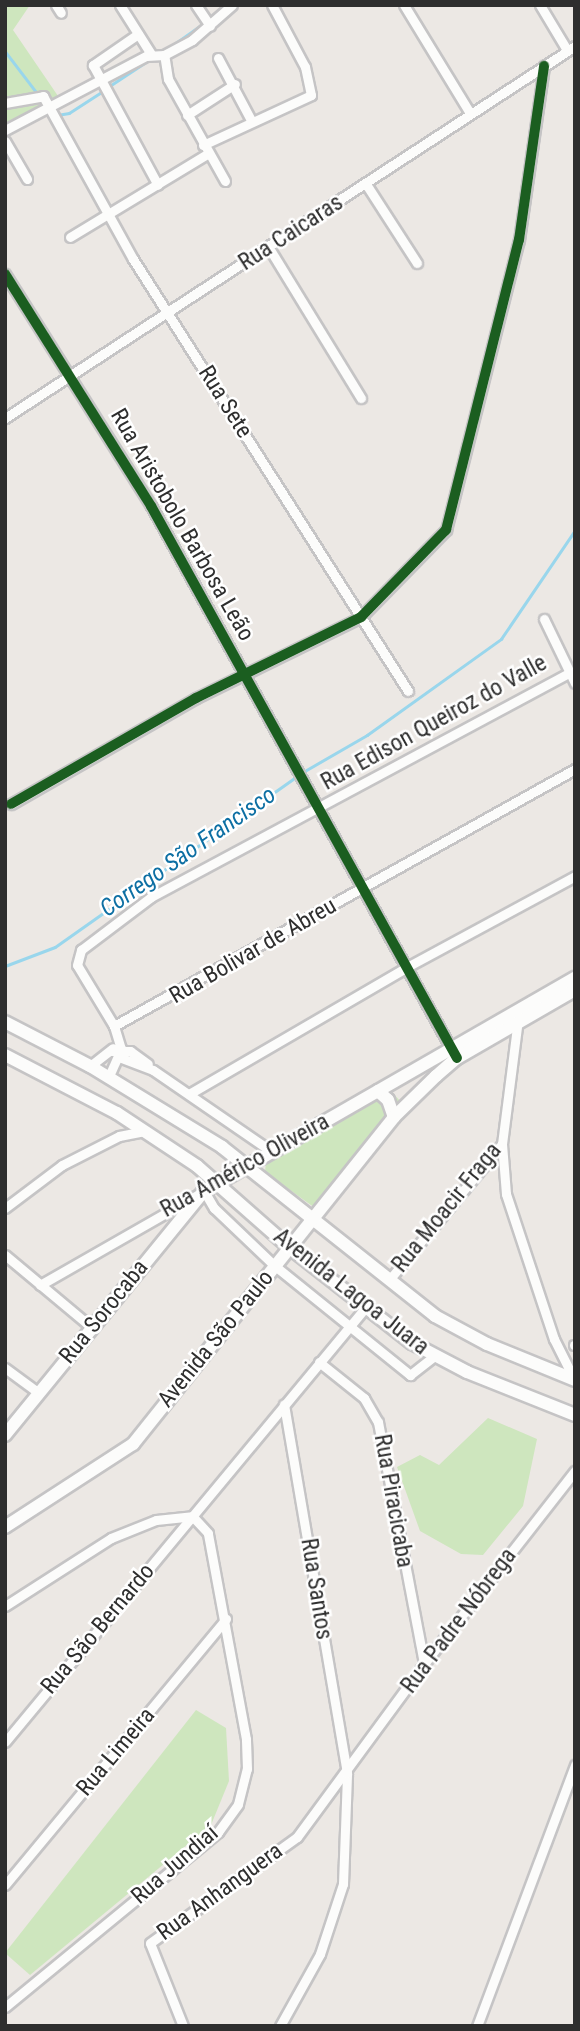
<!DOCTYPE html>
<meta charset="utf-8">
<style>
body{margin:0}
#map{position:relative;width:580px;height:2031px;overflow:hidden;background:#ece8e4;font-family:"Roboto Condensed",sans-serif}
div>[style]{position:absolute}
[style*='--x']{left:calc(var(--x)*1px);top:calc(var(--y)*1px);width:calc(var(--w)*1px);rotate:calc(var(--a)*1deg)}
.green>*{inset:0;background:#cee6be}
.stream>*{height:2.5px;margin:-1.25px;padding:0 1.25px;transform-origin:1.25px;border-radius:1.25px;background:#99d6ec}
.roads{filter:drop-shadow(2px 0 #c5c4c5) drop-shadow(-2px 0 #c5c4c5) drop-shadow(0 2px #c5c4c5) drop-shadow(0 -2px #c5c4c5)}
.street>*{height:9px;margin:-4.5px;padding:0 4.5px;transform-origin:4.5px;border-radius:4.5px;background:#fcfcfb}
.secondary>*{height:12px;margin:-6px;padding:0 6px;transform-origin:6px;border-radius:6px;background:#fcfcfb}
.cycleway>*{height:10px;margin:-5px;padding:0 5px;transform-origin:5px;border-radius:5px;background:#1b5e20}
span{translate:-50% -50%;white-space:nowrap;text-align:center;line-height:1.15;-webkit-text-stroke:5px #fff;paint-order:stroke}
.street-label{font-size:23px;color:#2e2e2e}
.water-label{font-size:24px;color:#0d6fa3;font-style:italic}
.frame{position:absolute;inset:0;border:7px solid #2e2e2e;pointer-events:none}
</style>
<div id="map">
<div class="green">
<div style="clip-path:polygon(5px 5px,30px 5px,13px 30px,58px 96px,5px 126px)"></div>
<div style="clip-path:polygon(391px 1091px,401px 1102px,315px 1208px,265px 1172px,266px 1162px)"></div>
<div style="clip-path:polygon(488px 1418px,537px 1439px,523px 1506px,483px 1555px,461px 1554px,420px 1531px,397px 1467px,420px 1455px,439px 1465px)"></div>
<div style="clip-path:polygon(196px 1710px,226px 1728px,229px 1781px,211px 1825px,30px 1975px,5px 1953px)"></div>
</div>
<div class="stream">
<div style="--x:209;--y:18;--w:21;--a:-39"></div>
<div style="--x:170;--y:47;--w:42;--a:-35.2"></div>
<div style="--x:5;--y:51;--w:53;--a:52.7"></div>
<div style="--x:108;--y:87;--w:53;--a:-33.4"></div>
<div style="--x:57;--y:115;--w:12;--a:-9"></div>
<div style="--x:69;--y:113;--w:40;--a:-32.9"></div>
<div style="--x:303;--y:772;--w:74;--a:-30"></div>
<div style="--x:367;--y:735;--w:165;--a:-35.6"></div>
<div style="--x:501;--y:639;--w:132;--a:-55.8"></div>
<div style="--x:5;--y:966;--w:53;--a:-20.8"></div>
<div style="--x:55;--y:947;--w:296;--a:-35.2"></div>
</div>
<div class="roads">
<div class="street">
<div style="--x:56;--y:5;--w:9;--a:58"></div>
<div style="--x:120;--y:5;--w:58;--a:57.7"></div>
<div style="--x:196;--y:5;--w:25;--a:56"></div>
<div style="--x:404;--y:5;--w:127;--a:58.6"></div>
<div style="--x:540;--y:5;--w:52;--a:59"></div>
<div style="--x:138;--y:34;--w:55;--a:145.4"></div>
<div style="--x:93;--y:65;--w:136;--a:61.6"></div>
<div style="--x:218;--y:58;--w:72;--a:62"></div>
<div style="--x:5;--y:103;--w:39;--a:-10"></div>
<div style="--x:43;--y:96;--w:186;--a:61.1"></div>
<div style="--x:133;--y:259;--w:512;--a:57.52"></div>
<div style="--x:187;--y:115;--w:57;--a:-32.9"></div>
<div style="--x:5;--y:130;--w:159;--a:-27.7"></div>
<div style="--x:146;--y:56;--w:18;--a:-3"></div>
<div style="--x:5;--y:141;--w:44;--a:59.9"></div>
<div style="--x:203;--y:145;--w:119;--a:-24.8"></div>
<div style="--x:311;--y:95;--w:29;--a:-102"></div>
<div style="--x:305;--y:67;--w:70;--a:-118"></div>
<div style="--x:225;--y:181;--w:117;--a:-119.2"></div>
<div style="--x:168;--y:79;--w:24;--a:-99"></div>
<div style="--x:164;--y:55;--w:32;--a:-28"></div>
<div style="--x:192;--y:40;--w:53;--a:-41.2"></div>
<div style="--x:366;--y:184;--w:94;--a:57.2"></div>
<div style="--x:70;--y:237;--w:160;--a:-31.2"></div>
<div style="--x:269;--y:248;--w:176;--a:58.5"></div>
<div style="--x:5;--y:274;--w:274;--a:57.8"></div>
<div style="--x:151;--y:506;--w:624;--a:61.05"></div>
<div style="--x:5;--y:418;--w:681;--a:-33.13"></div>
<div style="--x:544;--y:619;--w:71;--a:64.2"></div>
<div style="--x:11;--y:804;--w:213;--a:-29.8"></div>
<div style="--x:196;--y:698;--w:184;--a:-26.1"></div>
<div style="--x:361;--y:617;--w:122;--a:-45.7"></div>
<div style="--x:446;--y:530;--w:299;--a:-75.9"></div>
<div style="--x:519;--y:240;--w:176;--a:-81.8"></div>
<div style="--x:518;--y:1019;--w:126;--a:97.3"></div>
<div style="--x:502;--y:1144;--w:50;--a:85.4"></div>
<div style="--x:506;--y:1194;--w:153;--a:71.7"></div>
<div style="--x:554;--y:1339;--w:45;--a:63.4"></div>
<div style="--x:114;--y:1026;--w:528;--a:-29.14"></div>
<div style="--x:112;--y:1051;--w:18;--a:0"></div>
<div style="--x:130;--y:1051;--w:22;--a:36"></div>
<div style="--x:119;--y:1057;--w:36;--a:21"></div>
<div style="--x:153;--y:1070;--w:143;--a:34.5"></div>
<div style="--x:90;--y:1066;--w:29;--a:-38"></div>
<div style="--x:109;--y:1076;--w:30;--a:-66"></div>
<div style="--x:121;--y:1049;--w:24;--a:-107"></div>
<div style="--x:114;--y:1026;--w:71;--a:-121.2"></div>
<div style="--x:77;--y:965;--w:16;--a:-75"></div>
<div style="--x:81;--y:950;--w:88;--a:-37.1"></div>
<div style="--x:151;--y:897;--w:474;--a:-28.2"></div>
<div style="--x:189;--y:1094;--w:252;--a:-30.2"></div>
<div style="--x:407;--y:967;--w:191;--a:-28.4"></div>
<div style="--x:5;--y:1208;--w:71;--a:-37"></div>
<div style="--x:62;--y:1165;--w:64;--a:-27"></div>
<div style="--x:119;--y:1136;--w:26;--a:-11"></div>
<div style="--x:5;--y:1255;--w:112;--a:39.9"></div>
<div style="--x:389;--y:1280;--w:177;--a:-50.3"></div>
<div style="--x:40;--y:1285;--w:189;--a:-29.8"></div>
<div style="--x:204;--y:1191;--w:20;--a:60"></div>
<div style="--x:214;--y:1208;--w:84;--a:43.6"></div>
<div style="--x:275;--y:1266;--w:174;--a:38.9"></div>
<div style="--x:410;--y:1375;--w:31;--a:-38"></div>
<div style="--x:574;--y:1345;--w:1;--a:0"></div>
<div style="--x:319;--y:1362;--w:58;--a:38.7"></div>
<div style="--x:364;--y:1398;--w:28;--a:60"></div>
<div style="--x:378;--y:1422;--w:246;--a:79.2"></div>
<div style="--x:5;--y:1368;--w:42;--a:36.3"></div>
<div style="--x:5;--y:1606;--w:126;--a:-32.7"></div>
<div style="--x:111;--y:1538;--w:48;--a:-21.8"></div>
<div style="--x:156;--y:1520;--w:36;--a:-6"></div>
<div style="--x:5;--y:1742;--w:564;--a:-50.32"></div>
<div style="--x:5;--y:1885;--w:346;--a:-50.3"></div>
<div style="--x:5;--y:2007;--w:276;--a:-39.4"></div>
<div style="--x:218;--y:1832;--w:34;--a:-54"></div>
<div style="--x:238;--y:1804;--w:36;--a:-76"></div>
<div style="--x:247;--y:1769;--w:30;--a:-92"></div>
<div style="--x:246;--y:1739;--w:209;--a:-100.5"></div>
<div style="--x:208;--y:1533;--w:23;--a:-133"></div>
<div style="--x:183;--y:2026;--w:89;--a:-111.7"></div>
<div style="--x:150;--y:1943;--w:181;--a:-35.8"></div>
<div style="--x:297;--y:1837;--w:215;--a:-53.7"></div>
<div style="--x:424;--y:1664;--w:245;--a:-52"></div>
<div style="--x:280;--y:2026;--w:82;--a:-60.9"></div>
<div style="--x:320;--y:1954;--w:74;--a:-71.8"></div>
<div style="--x:343;--y:1884;--w:111;--a:-87.9"></div>
<div style="--x:347;--y:1773;--w:374;--a:-99.7"></div>
<div style="--x:477;--y:2026;--w:279;--a:-69.4"></div>
</div>
<div class="secondary">
<div style="--x:5;--y:1022;--w:96;--a:27.4"></div>
<div style="--x:90;--y:1066;--w:155;--a:31.5"></div>
<div style="--x:222;--y:1147;--w:272;--a:38.4"></div>
<div style="--x:435;--y:1316;--w:59;--a:28.3"></div>
<div style="--x:487;--y:1344;--w:95;--a:22.2"></div>
<div style="--x:5;--y:1055;--w:126;--a:27.4"></div>
<div style="--x:117;--y:1113;--w:96;--a:33.5"></div>
<div style="--x:197;--y:1166;--w:123;--a:41.4"></div>
<div style="--x:289;--y:1247;--w:156;--a:38"></div>
<div style="--x:412;--y:1343;--w:62;--a:27.8"></div>
<div style="--x:467;--y:1372;--w:116;--a:21.7"></div>
<div style="--x:378;--y:1091;--w:13;--a:42"></div>
<div style="--x:388;--y:1100;--w:18;--a:71"></div>
<div style="--x:5;--y:1435;--w:315;--a:-50.8"></div>
<div style="--x:204;--y:1191;--w:428;--a:-29.9"></div>
<div style="--x:5;--y:1527;--w:153;--a:-33"></div>
<div style="--x:133;--y:1444;--w:418;--a:-51.4"></div>
<div style="--x:394;--y:1117;--w:59;--a:-44.3"></div>
<div style="--x:436;--y:1076;--w:28;--a:-41"></div>
<div style="--x:457;--y:1058;--w:136;--a:-30"></div>
</div>
</div>
<div class="cycleway">
<div style="--x:5;--y:274;--w:274;--a:57.8"></div>
<div style="--x:151;--y:506;--w:631;--a:61"></div>
<div style="--x:11;--y:804;--w:213;--a:-29.8"></div>
<div style="--x:196;--y:698;--w:184;--a:-26.1"></div>
<div style="--x:361;--y:617;--w:122;--a:-45.7"></div>
<div style="--x:446;--y:530;--w:299;--a:-75.9"></div>
<div style="--x:519;--y:240;--w:176;--a:-81.8"></div>
</div>
<div class="street-label">
<span style="left:291px;top:233px;rotate:-33deg">Rua Caicaras</span>
<span style="left:225px;top:402px;rotate:58deg">Rua Sete</span>
<span style="left:182px;top:525px;rotate:60deg">Rua Aristobolo Barbosa Leão</span>
<span style="left:434px;top:723px;rotate:-29deg">Rua Edison Queiroz do Valle</span>
<span style="left:253px;top:951px;rotate:-30deg">Rua Bolivar de Abreu</span>
<span style="left:245px;top:1166px;rotate:-29deg">Rua Américo Oliveira</span>
<span style="left:447px;top:1208px;rotate:-51deg">Rua Moacir Fraga</span>
<span style="left:351px;top:1292px;rotate:38deg">Avenida Lagoa Juara</span>
<span style="left:104px;top:1312px;rotate:-51deg">Rua Sorocaba</span>
<span style="left:216px;top:1339px;rotate:-51deg">Avenida São Paulo</span>
<span style="left:393px;top:1501px;rotate:80deg">Rua Piracicaba</span>
<span style="left:316px;top:1589px;rotate:81deg">Rua Santos</span>
<span style="left:459px;top:1621px;rotate:-53deg">Rua Padre Nóbrega</span>
<span style="left:98px;top:1629px;rotate:-50deg">Rua São Bernardo</span>
<span style="left:116px;top:1752px;rotate:-50deg">Rua Limeira</span>
<span style="left:175px;top:1865px;rotate:-41deg">Rua Jundiaí</span>
<span style="left:220px;top:1892px;rotate:-36deg">Rua Anhanguera</span>
</div>
<div class="water-label">
<span style="left:188px;top:852px;rotate:-35deg">Corrego São Francisco</span>
</div>
<div class="frame"></div>
</div>
